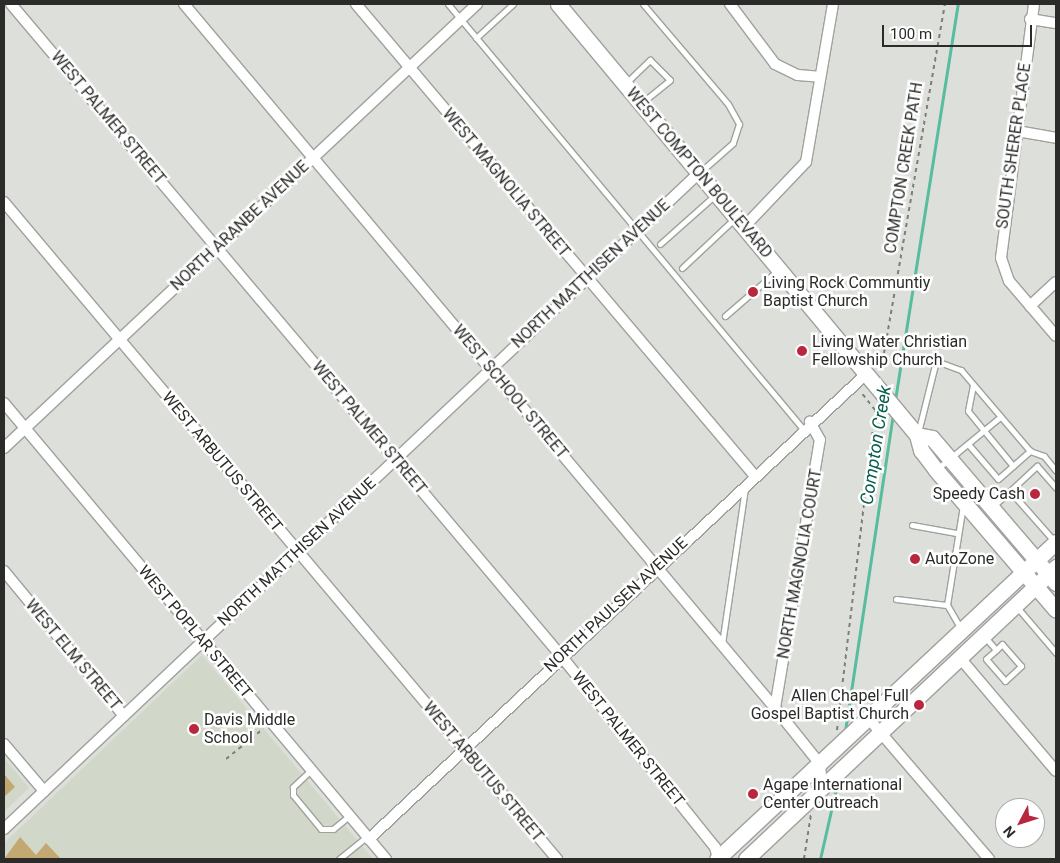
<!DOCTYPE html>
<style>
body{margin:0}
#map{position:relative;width:1060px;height:863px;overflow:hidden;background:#dde0da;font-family:Roboto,sans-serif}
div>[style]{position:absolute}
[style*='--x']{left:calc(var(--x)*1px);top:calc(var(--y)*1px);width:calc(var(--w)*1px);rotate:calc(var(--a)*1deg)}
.built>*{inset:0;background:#d1d7c9}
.green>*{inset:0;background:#c4a871}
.stream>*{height:3px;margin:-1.5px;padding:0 1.5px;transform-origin:1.5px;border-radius:1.5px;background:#57bd9e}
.path>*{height:2px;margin-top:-1px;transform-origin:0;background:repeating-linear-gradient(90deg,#7c7e7a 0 4px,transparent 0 8px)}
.roads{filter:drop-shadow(1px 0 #9fa29c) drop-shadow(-1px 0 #9fa29c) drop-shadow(0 1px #9fa29c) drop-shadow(0 -1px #9fa29c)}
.lane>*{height:5px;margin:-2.5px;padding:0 2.5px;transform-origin:2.5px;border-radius:2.5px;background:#fff}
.street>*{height:10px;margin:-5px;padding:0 5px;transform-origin:5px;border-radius:5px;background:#fff}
.secondary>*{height:15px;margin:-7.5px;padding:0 7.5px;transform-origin:7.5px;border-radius:7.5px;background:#fff}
.dots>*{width:14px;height:14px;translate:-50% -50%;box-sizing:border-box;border:2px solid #fff;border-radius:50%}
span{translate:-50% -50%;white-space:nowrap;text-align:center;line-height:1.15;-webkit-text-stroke:5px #fff;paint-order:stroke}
.street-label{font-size:16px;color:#2b2c2a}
.poi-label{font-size:16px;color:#2b2c2a}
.left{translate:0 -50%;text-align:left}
.right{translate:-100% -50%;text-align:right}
.water-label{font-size:18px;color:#065d49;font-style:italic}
.frame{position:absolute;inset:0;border:5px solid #2b2c2a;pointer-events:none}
.north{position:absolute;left:995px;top:798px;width:50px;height:50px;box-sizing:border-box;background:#fff;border:1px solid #aaabaa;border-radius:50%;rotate:230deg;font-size:14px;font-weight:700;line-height:20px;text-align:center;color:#2b2c2a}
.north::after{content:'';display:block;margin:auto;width:18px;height:22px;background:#b9273f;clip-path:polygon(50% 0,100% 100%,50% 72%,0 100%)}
.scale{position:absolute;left:882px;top:25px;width:150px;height:22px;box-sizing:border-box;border:2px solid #2b2c2a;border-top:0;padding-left:6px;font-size:15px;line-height:18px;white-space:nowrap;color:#2b2c2a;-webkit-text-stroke:4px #fff;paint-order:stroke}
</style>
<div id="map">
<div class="built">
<div style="clip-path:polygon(202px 655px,373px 859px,4px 859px,4px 843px)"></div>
<div style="clip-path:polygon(4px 758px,29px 788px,4px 812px)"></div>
</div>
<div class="green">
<div style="clip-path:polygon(4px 774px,15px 787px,4px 797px)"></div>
<div style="clip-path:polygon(20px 837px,36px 855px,46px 843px,61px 859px,4px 859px)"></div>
</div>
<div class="stream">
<div style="--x:895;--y:400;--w:401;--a:-81"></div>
<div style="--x:845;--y:731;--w:321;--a:-81.4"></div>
<div style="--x:820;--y:859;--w:81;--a:-77.2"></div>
</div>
<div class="path">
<div style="--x:878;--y:367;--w:15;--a:-67"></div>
<div style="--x:884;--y:353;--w:354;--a:-80.1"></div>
<div style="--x:837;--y:730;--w:322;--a:-83.2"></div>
<div style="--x:875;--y:410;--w:23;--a:-128"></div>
<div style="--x:226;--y:759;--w:48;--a:-39"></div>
<div style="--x:804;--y:859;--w:46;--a:-81.2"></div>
</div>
<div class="roads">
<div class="lane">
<div style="--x:448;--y:4;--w:554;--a:50.13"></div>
<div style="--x:643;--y:4;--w:131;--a:49.6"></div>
<div style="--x:728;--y:104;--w:23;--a:61"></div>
<div style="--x:739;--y:124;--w:20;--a:108"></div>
<div style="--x:733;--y:143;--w:45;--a:138.6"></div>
<div style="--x:476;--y:38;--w:50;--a:-42.6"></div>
<div style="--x:627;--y:82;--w:32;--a:-44"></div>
<div style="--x:650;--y:60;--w:28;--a:45"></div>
<div style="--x:670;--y:80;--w:36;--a:141"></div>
<div style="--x:660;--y:244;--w:72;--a:-41.6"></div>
<div style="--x:682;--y:268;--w:71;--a:-43.3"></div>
<div style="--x:725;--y:316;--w:69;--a:-40.9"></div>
<div style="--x:973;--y:385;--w:26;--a:101"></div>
<div style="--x:968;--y:411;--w:71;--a:50.7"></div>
<div style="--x:918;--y:433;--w:74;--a:-76"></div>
<div style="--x:936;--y:361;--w:27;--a:20"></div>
<div style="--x:961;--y:370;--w:106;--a:49.6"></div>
<div style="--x:1030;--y:451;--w:15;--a:20"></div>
<div style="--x:1044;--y:456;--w:19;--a:51"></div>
<div style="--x:968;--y:444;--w:46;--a:49.4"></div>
<div style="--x:998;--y:479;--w:43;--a:-41.2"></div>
<div style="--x:937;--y:469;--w:82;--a:-39.5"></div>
<div style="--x:1010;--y:491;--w:37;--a:-43"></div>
<div style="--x:1037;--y:466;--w:29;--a:49"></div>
<div style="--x:993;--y:506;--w:23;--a:-41"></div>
<div style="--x:1010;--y:491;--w:68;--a:48.6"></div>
<div style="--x:912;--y:525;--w:45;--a:10.3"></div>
<div style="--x:896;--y:599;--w:51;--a:6.7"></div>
<div style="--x:1016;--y:606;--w:62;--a:49.6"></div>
<div style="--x:961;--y:629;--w:28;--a:-120"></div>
<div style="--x:947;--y:605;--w:101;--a:-80.9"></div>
<div style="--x:984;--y:636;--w:18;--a:49"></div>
<div style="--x:996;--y:650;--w:13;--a:138"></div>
<div style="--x:986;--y:659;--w:29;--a:49"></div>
<div style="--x:1005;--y:681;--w:22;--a:-43"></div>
<div style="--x:1021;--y:666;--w:29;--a:-131"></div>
<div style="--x:1002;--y:644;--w:8;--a:135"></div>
<div style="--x:722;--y:644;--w:157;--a:-81.6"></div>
<div style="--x:311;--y:770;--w:25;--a:137"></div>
<div style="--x:293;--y:787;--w:8;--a:90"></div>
<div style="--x:293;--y:795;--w:44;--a:50.5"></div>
<div style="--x:321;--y:829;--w:12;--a:0"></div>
<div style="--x:333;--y:829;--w:21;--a:-39"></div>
<div style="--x:339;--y:859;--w:36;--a:-39"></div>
</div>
<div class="street">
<div style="--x:11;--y:4;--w:854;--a:49.84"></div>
<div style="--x:562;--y:657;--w:244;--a:51.2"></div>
<div style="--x:715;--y:847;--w:12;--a:76"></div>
<div style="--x:184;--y:4;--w:919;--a:49.99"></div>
<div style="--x:775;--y:708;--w:72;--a:51.2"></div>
<div style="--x:820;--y:764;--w:23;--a:85"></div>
<div style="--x:356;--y:4;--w:617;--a:49.8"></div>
<div style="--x:730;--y:4;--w:75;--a:53.1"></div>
<div style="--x:775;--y:64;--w:25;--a:26"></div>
<div style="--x:798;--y:75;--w:21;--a:5"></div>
<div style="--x:1034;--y:4;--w:256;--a:97.4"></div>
<div style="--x:1001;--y:258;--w:24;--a:71"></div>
<div style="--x:1009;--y:281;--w:72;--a:49.5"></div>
<div style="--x:1030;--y:19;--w:26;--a:9"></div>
<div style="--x:1017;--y:131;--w:40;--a:10"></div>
<div style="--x:4;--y:202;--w:859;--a:49.91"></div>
<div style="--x:744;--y:227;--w:90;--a:-46.4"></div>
<div style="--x:806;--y:162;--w:160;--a:-80.3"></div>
<div style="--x:1030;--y:306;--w:35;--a:-43"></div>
<div style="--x:4;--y:403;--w:595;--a:50.05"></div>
<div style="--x:4;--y:448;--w:649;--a:-43.19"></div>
<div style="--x:4;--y:571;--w:188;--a:50.4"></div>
<div style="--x:960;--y:658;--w:148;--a:49.7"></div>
<div style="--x:775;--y:708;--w:272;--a:-80.5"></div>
<div style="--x:820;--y:440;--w:21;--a:-119"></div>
<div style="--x:869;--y:719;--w:184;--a:49.4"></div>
<div style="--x:4;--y:744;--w:62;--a:49.6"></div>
<div style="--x:4;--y:829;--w:956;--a:-43.35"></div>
<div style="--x:369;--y:839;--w:681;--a:-43.09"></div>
</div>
<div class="secondary">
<div style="--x:558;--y:4;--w:561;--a:50.21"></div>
<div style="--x:917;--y:435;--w:16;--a:75"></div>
<div style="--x:921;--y:450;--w:25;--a:53"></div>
<div style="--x:936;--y:470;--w:184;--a:49.4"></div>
<div style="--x:917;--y:435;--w:15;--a:11"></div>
<div style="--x:932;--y:438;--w:191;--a:49.5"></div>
<div style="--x:717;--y:859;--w:464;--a:-43.1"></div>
<div style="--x:746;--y:859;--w:426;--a:-43.3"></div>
</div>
</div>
<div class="dots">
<div style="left:753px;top:292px;background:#b9273f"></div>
<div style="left:802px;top:351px;background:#b9273f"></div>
<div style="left:1035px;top:494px;background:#b9273f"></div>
<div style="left:915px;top:559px;background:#b9273f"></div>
<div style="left:919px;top:705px;background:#b9273f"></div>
<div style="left:194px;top:729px;background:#b9273f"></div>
<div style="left:753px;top:794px;background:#b9273f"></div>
</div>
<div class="street-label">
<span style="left:108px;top:118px;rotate:50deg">WEST PALMER STREET</span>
<span style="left:1014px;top:146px;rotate:-82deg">SOUTH SHERER PLACE</span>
<span style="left:904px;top:168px;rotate:-81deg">COMPTON CREEK PATH</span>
<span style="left:699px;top:173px;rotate:50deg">WEST COMPTON BOULEVARD</span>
<span style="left:506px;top:183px;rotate:50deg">WEST MAGNOLIA STREET</span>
<span style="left:240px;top:226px;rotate:-43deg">NORTH ARANBE AVENUE</span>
<span style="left:591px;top:274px;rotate:-43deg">NORTH MATTHISEN AVENUE</span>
<span style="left:510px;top:392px;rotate:50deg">WEST SCHOOL STREET</span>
<span style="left:369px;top:428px;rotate:50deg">WEST PALMER STREET</span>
<span style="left:222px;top:462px;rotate:50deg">WEST ARBUTUS STREET</span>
<span style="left:297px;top:552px;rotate:-43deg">NORTH MATTHISEN AVENUE</span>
<span style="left:800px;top:564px;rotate:-80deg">NORTH MAGNOLIA COURT</span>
<span style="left:616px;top:605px;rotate:-43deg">NORTH PAULSEN AVENUE</span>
<span style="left:195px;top:632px;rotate:50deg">WEST POPLAR STREET</span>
<span style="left:73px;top:655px;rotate:50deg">WEST ELM STREET</span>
<span style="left:628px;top:739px;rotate:51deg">WEST PALMER STREET</span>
<span style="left:483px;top:772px;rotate:50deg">WEST ARBUTUS STREET</span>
</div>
<div class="poi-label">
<span class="left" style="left:763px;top:292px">Living Rock Communtiy<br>Baptist Church</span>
<span class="left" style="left:812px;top:351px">Living Water Christian<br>Fellowship Church</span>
<span class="right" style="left:1025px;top:494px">Speedy Cash</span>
<span class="left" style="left:925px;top:559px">AutoZone</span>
<span class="right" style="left:909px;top:705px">Allen Chapel Full<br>Gospel Baptist Church</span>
<span class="left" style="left:204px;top:729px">Davis Middle<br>School</span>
<span class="left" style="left:763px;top:794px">Agape International<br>Center Outreach</span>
</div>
<div class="water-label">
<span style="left:876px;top:445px;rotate:-81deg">Compton Creek</span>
</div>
<div class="frame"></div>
<div class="north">N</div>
<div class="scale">100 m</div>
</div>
